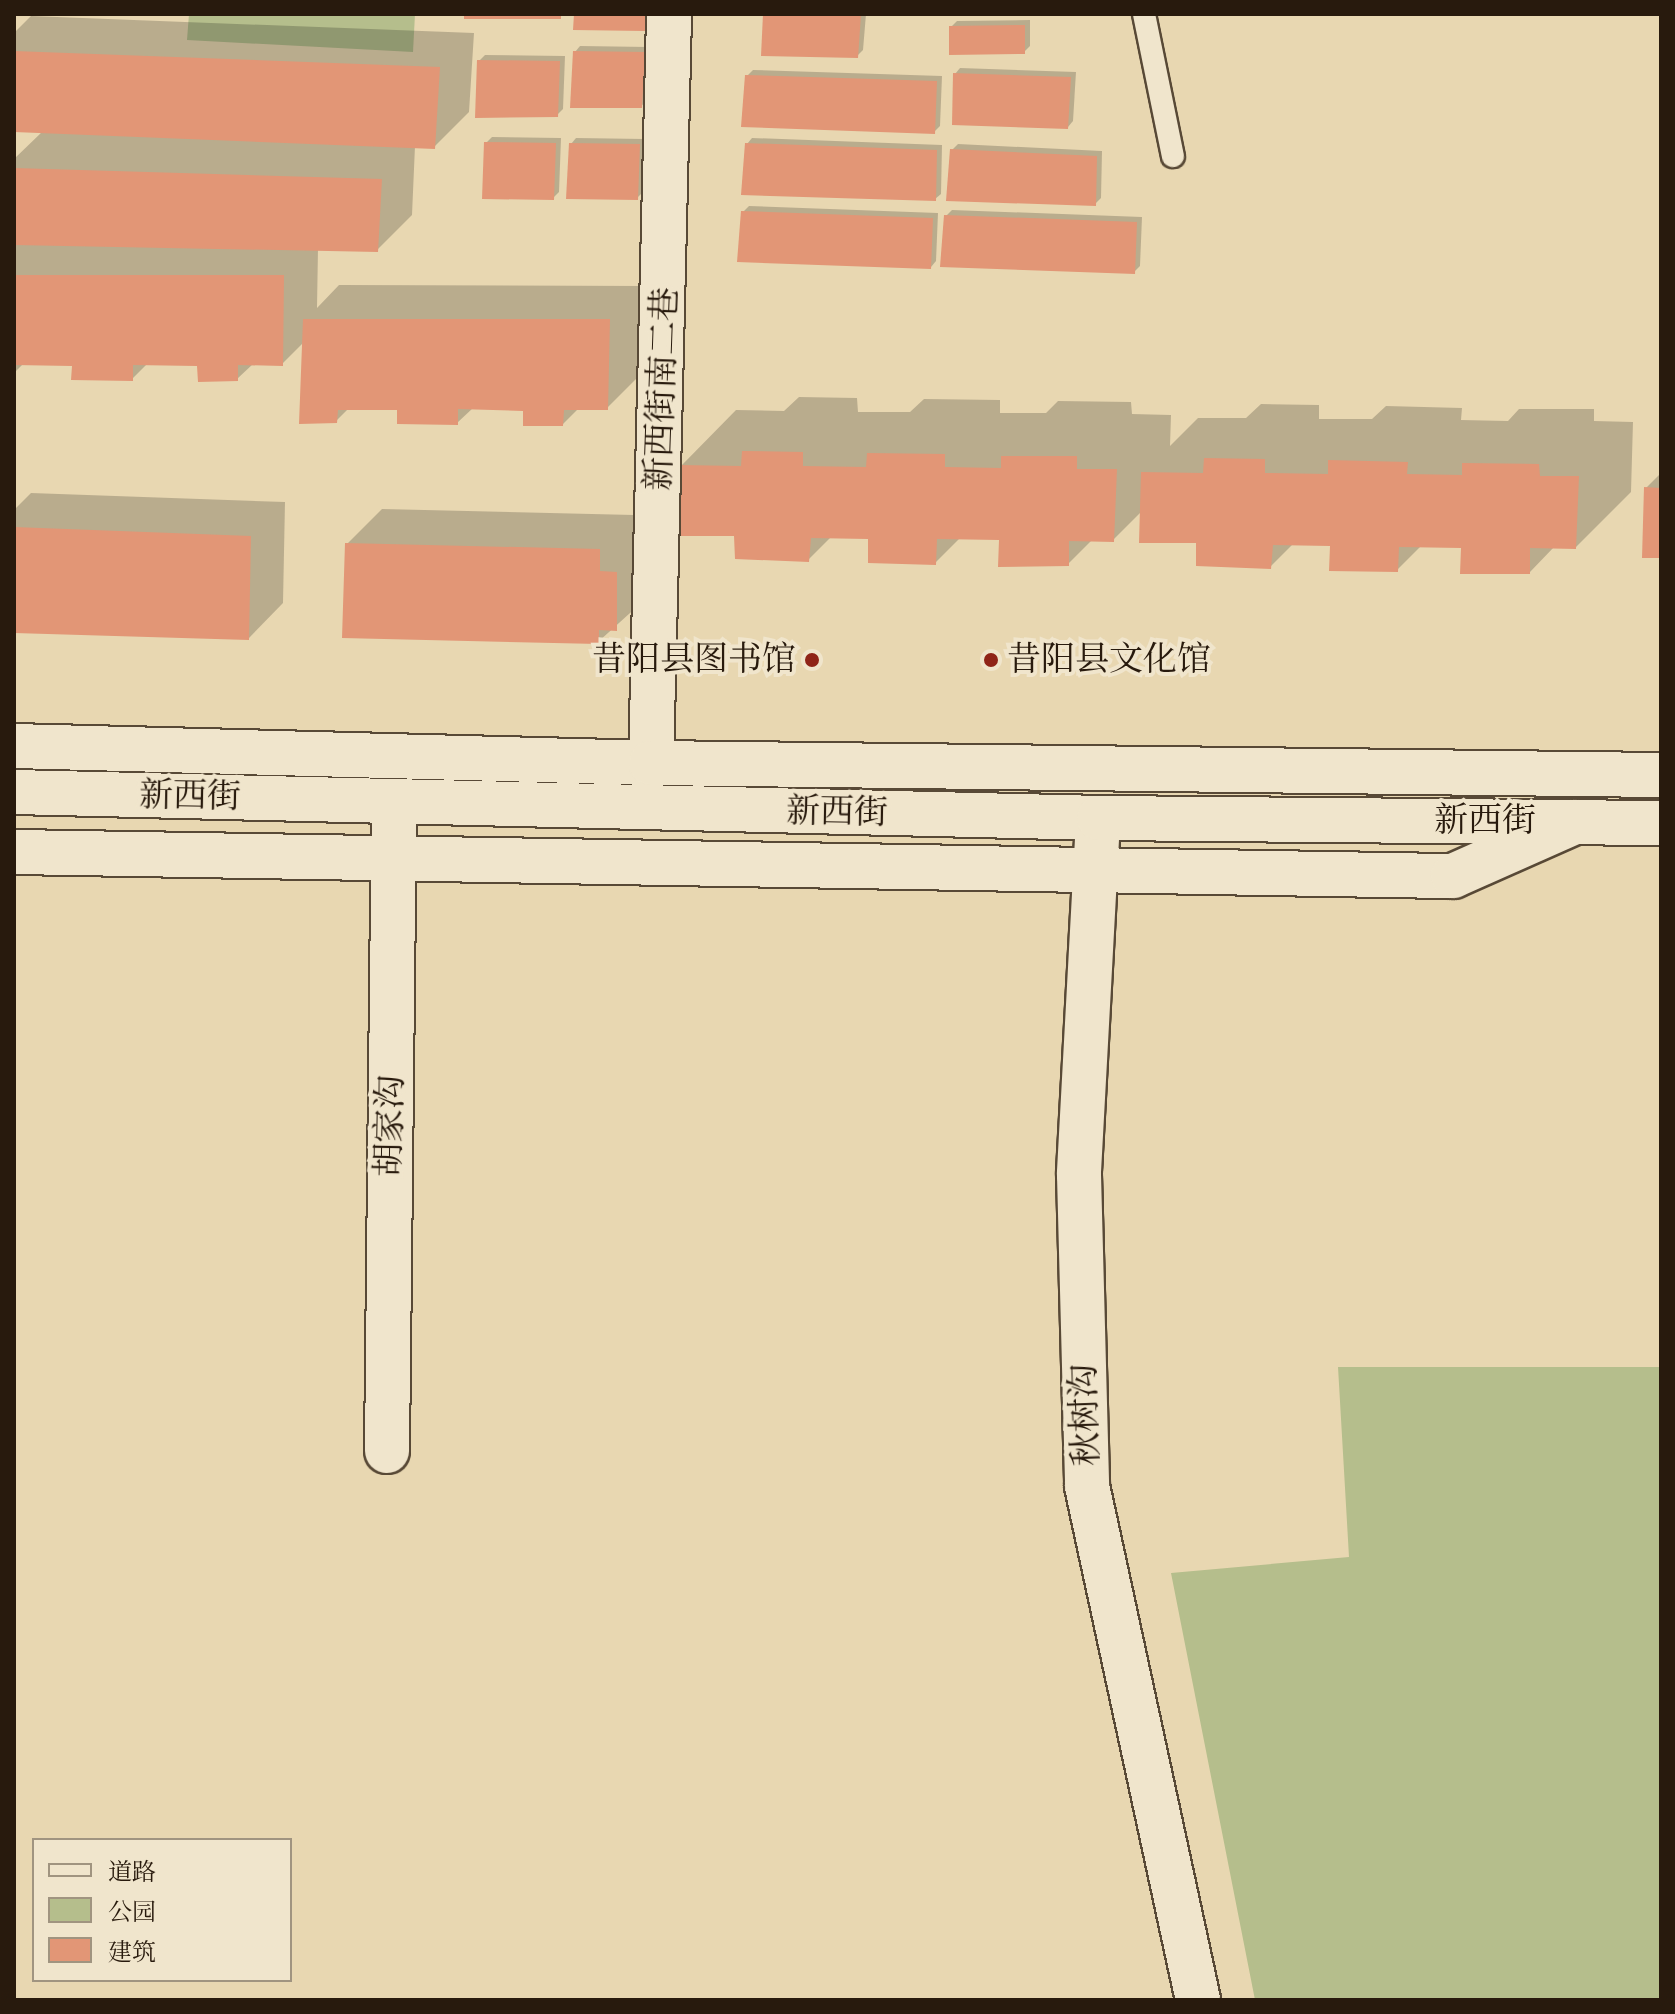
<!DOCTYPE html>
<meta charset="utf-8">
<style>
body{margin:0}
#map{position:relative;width:1675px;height:2014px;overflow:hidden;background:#e8d7b1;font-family:Cardo,"Noto Serif SC",serif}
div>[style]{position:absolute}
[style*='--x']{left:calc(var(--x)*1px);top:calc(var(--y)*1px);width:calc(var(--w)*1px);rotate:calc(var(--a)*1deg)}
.green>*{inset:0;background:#b5be8c}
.shadow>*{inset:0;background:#0003}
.building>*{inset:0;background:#e29676}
.roads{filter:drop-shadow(2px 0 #584936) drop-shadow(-2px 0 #584936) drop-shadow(0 2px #584936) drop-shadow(0 -2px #584936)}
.service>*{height:22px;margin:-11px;padding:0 11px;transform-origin:11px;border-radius:11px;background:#f0e5cc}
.minor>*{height:44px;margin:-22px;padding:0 22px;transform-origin:22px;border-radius:22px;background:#f0e5cc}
.tertiary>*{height:44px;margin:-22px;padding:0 22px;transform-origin:22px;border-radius:22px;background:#f0e5cc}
.secondary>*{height:44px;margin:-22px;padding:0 22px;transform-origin:22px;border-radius:22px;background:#f0e5cc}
.dots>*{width:22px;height:22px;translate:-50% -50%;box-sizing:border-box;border:4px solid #f0e5cc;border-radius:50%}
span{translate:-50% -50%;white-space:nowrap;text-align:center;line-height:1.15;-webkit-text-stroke:8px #f0e5cc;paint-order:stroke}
.street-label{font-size:34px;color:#281a0d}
.poi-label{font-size:34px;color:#281a0d}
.right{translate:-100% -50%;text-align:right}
.left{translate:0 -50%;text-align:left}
.frame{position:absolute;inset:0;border:16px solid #281a0d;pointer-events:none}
.legend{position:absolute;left:32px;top:1838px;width:260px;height:144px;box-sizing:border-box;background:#f0e5cc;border:2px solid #a09480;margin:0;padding:10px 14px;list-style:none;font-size:24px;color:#281a0d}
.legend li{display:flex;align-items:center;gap:16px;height:40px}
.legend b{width:40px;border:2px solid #a09480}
</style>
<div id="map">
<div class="green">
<div style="clip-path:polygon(189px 14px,415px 14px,413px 52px,187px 40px)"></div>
<div style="clip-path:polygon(1338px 1367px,1661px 1367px,1661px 2000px,1255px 2000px,1171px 1573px,1349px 1557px)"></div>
</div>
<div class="shadow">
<div style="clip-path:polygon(765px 14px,866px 14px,863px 50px,857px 56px)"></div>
<div style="clip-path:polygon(31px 16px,474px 33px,469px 112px,434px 147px,415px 146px,412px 215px,377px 250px,318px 249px,317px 308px,339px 285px,644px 286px,642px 373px,607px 408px,579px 408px,563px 424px,525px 409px,473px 408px,457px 423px,399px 408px,349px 408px,336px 421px,304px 342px,282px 364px,253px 364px,237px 379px,199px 364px,147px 364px,132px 379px,74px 364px,24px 363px,14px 373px,14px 159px,42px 132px,14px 130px,14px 33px)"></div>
<div style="clip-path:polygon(1030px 20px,1030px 46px,1024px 52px,951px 27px,957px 21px)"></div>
<div style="clip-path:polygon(580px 46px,649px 47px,647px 101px,641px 106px,575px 52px)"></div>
<div style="clip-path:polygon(485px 55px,565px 56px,563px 109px,557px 115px,479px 61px)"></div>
<div style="clip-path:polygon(960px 68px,1076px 72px,1073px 121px,1068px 127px,955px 74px)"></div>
<div style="clip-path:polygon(753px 70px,942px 76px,940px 126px,934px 132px,747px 76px)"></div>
<div style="clip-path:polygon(492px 137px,561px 138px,559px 192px,553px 198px,486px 143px)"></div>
<div style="clip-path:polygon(576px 138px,645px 139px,643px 192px,637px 198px,571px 144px)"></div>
<div style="clip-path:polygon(752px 138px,942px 145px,941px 194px,935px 199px,747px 144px)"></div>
<div style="clip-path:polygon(958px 144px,1102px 151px,1101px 198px,1095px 204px,952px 150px)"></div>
<div style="clip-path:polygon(749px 206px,938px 213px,936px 261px,931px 267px,743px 212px)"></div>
<div style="clip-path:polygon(952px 210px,1142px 217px,1140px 266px,1134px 272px,946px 216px)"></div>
<div style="clip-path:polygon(799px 397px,857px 398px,858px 412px,910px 412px,924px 399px,1000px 400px,1000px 413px,1046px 413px,1058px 401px,1131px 402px,1132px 414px,1171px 415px,1170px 446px,1198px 418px,1246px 418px,1261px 404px,1319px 405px,1319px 419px,1372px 419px,1386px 406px,1462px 408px,1461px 420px,1508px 421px,1519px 409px,1594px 409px,1594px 421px,1633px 422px,1631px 492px,1576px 547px,1555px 546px,1530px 572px,1463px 546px,1421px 546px,1397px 570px,1332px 544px,1294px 543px,1270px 567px,1198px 541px,1142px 511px,1113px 540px,1093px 539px,1068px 564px,1001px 538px,960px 538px,935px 563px,870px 537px,832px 536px,808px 560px,736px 534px,681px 466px,736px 410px,784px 411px)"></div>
<div style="clip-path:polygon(1661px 473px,1661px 556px,1646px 488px)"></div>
<div style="clip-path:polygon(31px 493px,285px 502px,283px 603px,249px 638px,14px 631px,14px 510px)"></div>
<div style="clip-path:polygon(382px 509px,634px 515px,634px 537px,651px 538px,651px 594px,598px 642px,347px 544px)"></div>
</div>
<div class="building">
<div style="clip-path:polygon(464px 14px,561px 14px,561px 19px,464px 19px)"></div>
<div style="clip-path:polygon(574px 14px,646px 14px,645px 31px,573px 30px)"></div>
<div style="clip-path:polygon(763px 14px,861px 14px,858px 58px,761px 56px)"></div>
<div style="clip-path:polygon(1025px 25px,1025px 54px,949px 55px,949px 26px)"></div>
<div style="clip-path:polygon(14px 51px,440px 67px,435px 149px,14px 132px)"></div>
<div style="clip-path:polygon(573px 51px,645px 52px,642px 108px,570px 108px)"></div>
<div style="clip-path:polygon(477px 60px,560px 61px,558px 117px,475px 118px)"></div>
<div style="clip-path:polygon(953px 73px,1071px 77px,1068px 129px,952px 125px)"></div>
<div style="clip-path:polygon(745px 75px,937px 81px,935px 134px,741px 127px)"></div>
<div style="clip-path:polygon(484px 142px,556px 143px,554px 200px,482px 199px)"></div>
<div style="clip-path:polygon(569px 143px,640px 144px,638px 200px,566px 199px)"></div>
<div style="clip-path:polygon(745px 143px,937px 150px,936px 201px,741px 195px)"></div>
<div style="clip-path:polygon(950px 149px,1097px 156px,1096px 206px,946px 201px)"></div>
<div style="clip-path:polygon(14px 168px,382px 179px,378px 252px,14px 245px)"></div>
<div style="clip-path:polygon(741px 211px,933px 218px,931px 269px,737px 262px)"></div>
<div style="clip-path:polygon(944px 215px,1137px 222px,1135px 274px,940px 267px)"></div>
<div style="clip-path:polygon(14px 275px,284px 275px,283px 366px,238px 365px,238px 381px,198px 382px,197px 366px,133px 365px,133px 381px,71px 380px,72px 366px,14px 365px)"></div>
<div style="clip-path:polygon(303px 319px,610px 319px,608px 410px,564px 410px,563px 426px,523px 426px,523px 411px,458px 409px,458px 425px,397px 424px,397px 410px,338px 410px,337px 423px,299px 424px)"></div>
<div style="clip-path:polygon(742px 451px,803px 452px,803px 466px,866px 467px,867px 453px,945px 454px,945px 467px,1001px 468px,1001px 456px,1077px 456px,1077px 469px,1117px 469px,1114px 542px,1069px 541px,1069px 566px,998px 567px,999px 540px,937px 539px,936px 565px,868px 563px,868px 539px,811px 538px,809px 562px,735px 559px,734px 536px,677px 536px,679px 465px,741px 466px)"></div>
<div style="clip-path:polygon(1204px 458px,1265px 459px,1265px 473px,1328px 474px,1328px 460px,1408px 462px,1407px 474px,1462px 475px,1462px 463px,1539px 464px,1540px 476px,1579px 476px,1576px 549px,1530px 548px,1530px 574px,1460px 574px,1461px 548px,1399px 547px,1398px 572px,1329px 571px,1330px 546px,1273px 545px,1271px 569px,1196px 566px,1196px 543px,1139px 543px,1141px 472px,1203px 473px)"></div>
<div style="clip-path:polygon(1644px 487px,1661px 488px,1661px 558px,1642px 558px)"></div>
<div style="clip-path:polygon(14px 527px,251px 536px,249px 640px,14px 633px)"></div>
<div style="clip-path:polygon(345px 543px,600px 549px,600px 571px,617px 572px,617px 631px,599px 630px,599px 644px,342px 638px)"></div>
</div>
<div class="roads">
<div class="service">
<div style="--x:1144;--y:14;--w:145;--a:78.5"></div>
</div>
<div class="minor">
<div style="--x:651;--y:763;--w:749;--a:-88.62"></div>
<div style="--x:387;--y:1451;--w:650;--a:-89.38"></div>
</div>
<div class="tertiary">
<div style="--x:1097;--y:839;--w:336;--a:93.1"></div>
<div style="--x:1079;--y:1175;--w:311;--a:88.5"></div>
<div style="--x:1087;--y:1486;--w:526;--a:77.81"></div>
<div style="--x:14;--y:852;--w:1439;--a:0.96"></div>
<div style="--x:1453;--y:876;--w:133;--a:-23.9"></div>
</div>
<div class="secondary">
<div style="--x:14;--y:746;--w:637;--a:1.53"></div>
<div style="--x:651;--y:763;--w:1010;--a:0.68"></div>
<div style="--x:14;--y:792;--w:1085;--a:1.37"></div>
<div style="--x:1099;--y:818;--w:562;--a:0.51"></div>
</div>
</div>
<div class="dots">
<div style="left:812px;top:660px;background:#8f2418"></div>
<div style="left:991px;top:660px;background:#8f2418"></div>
</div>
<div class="street-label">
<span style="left:662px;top:389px;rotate:-88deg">新西街南二巷</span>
<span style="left:190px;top:796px;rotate:1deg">新西街</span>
<span style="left:837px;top:812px;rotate:1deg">新西街</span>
<span style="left:1485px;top:821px">新西街</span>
<span style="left:390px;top:1126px;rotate:-89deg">胡家沟</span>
<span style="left:1085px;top:1415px;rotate:-92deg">秋树沟</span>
</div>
<div class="poi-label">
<span class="right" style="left:796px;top:660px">昔阳县图书馆</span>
<span class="left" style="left:1007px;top:660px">昔阳县文化馆</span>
</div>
<div class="frame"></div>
<ul class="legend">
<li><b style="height:10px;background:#f0e5cc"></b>道路</li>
<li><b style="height:22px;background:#b5be8c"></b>公园</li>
<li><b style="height:22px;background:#e29676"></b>建筑</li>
</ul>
</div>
